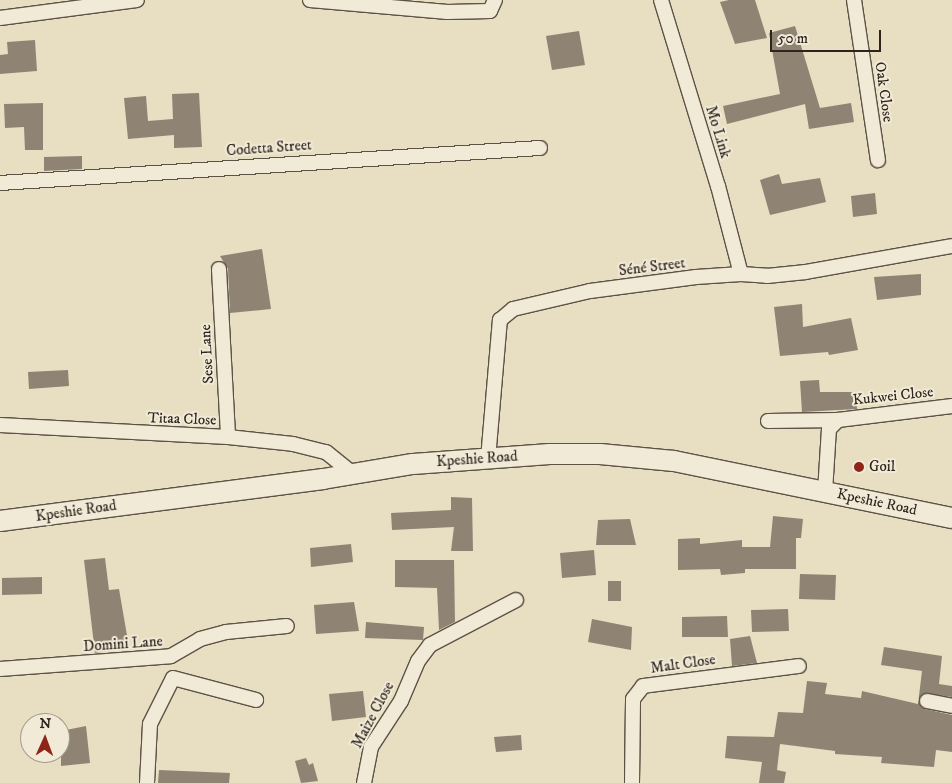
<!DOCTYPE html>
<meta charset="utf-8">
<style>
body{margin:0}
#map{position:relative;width:952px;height:783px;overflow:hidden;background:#e8dec2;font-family:"IM FELL DW Pica",serif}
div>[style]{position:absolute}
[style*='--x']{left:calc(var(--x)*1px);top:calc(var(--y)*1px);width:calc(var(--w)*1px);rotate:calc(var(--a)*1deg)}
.building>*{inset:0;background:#8f8473}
.roads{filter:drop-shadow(1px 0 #5d5246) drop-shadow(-1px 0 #5d5246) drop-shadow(0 1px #5d5246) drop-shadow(0 -1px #5d5246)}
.street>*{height:14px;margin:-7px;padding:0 7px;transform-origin:7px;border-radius:7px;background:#f0ead7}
.secondary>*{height:20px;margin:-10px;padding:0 10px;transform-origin:10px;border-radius:10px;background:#f0ead7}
.dots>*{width:14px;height:14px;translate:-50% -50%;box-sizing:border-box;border:2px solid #f0ead7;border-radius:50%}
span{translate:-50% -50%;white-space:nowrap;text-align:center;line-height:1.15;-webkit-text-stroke:4px #f0ead7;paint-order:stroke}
.street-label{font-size:15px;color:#2f231d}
.poi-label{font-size:15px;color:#2f231d}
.left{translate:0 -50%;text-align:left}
.north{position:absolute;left:20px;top:713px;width:50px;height:50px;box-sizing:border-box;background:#f0ead7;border:1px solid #a39a8d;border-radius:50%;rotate:2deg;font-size:14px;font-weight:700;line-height:20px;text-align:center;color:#2f231d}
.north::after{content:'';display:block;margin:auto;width:18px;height:22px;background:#8f2418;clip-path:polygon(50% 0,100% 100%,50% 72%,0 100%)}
.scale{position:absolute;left:770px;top:30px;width:111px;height:22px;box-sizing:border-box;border:2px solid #2f231d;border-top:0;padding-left:6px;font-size:15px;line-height:18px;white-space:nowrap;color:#2f231d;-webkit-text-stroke:4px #f0ead7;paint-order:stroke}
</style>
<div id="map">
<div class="building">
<div style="clip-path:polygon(729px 0,755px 0,767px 38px,735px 44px,720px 2px)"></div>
<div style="clip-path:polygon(795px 26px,820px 108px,851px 103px,854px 122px,809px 129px,805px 104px,727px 124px,723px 106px,780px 94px,769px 33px)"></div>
<div style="clip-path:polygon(579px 31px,585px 65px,552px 70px,546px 36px)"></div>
<div style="clip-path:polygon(35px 40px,37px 71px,0 74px,0 55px,8px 54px,7px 42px)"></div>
<div style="clip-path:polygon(199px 93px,202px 147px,174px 148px,174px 135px,128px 139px,124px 98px,146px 96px,148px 121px,173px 119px,172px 94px)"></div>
<div style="clip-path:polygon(43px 103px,43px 150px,25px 150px,24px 127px,5px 128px,4px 104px)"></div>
<div style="clip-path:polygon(82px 156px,82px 169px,44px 171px,44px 157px)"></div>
<div style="clip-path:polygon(779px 174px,782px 184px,820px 178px,826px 202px,770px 215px,760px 180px)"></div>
<div style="clip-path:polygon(875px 193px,877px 214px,853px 217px,851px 196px)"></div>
<div style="clip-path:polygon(262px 249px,271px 309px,230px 313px,228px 269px,220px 256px)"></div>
<div style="clip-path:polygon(921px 274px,921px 295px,877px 300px,874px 277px)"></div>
<div style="clip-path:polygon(802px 304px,803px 327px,851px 318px,858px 350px,829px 355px,828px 352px,780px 356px,774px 307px)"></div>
<div style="clip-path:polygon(68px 370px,69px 386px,29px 389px,28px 372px)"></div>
<div style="clip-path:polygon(819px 380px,820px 392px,856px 392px,857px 409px,802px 412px,800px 381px)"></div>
<div style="clip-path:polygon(451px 497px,472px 498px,473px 551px,451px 551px,454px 527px,392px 530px,391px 513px,451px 510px)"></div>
<div style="clip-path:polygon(773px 516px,803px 519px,801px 538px,796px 538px,796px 569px,745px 569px,745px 573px,721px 575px,720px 569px,678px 570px,678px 539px,700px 538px,700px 544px,742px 540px,742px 547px,770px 547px)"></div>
<div style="clip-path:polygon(630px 519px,636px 545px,596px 545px,598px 520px)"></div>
<div style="clip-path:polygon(351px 544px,353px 562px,311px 567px,310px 548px)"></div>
<div style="clip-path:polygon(594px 550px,596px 575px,562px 578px,560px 553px)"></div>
<div style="clip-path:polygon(105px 558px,109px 590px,119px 589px,129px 647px,95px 653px,84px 560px)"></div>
<div style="clip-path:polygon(395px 560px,454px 560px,455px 622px,439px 630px,437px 588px,395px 587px)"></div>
<div style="clip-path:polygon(800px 574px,836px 575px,835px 600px,799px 599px)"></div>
<div style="clip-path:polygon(42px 577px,42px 594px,2px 595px,2px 578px)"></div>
<div style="clip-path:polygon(608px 581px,621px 581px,621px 601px,608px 601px)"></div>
<div style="clip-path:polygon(354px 602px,359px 631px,316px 634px,314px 605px)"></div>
<div style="clip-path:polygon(788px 609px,789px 631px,752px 632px,751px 610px)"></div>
<div style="clip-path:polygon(727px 616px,728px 637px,682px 637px,682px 617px)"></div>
<div style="clip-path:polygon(592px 619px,632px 627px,631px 650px,588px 642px)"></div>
<div style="clip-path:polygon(366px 622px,424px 627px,423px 640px,365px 638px)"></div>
<div style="clip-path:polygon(750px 636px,757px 663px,732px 666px,730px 639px)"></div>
<div style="clip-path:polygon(884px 647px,942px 656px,939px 684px,952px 686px,952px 697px,925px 693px,918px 700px,925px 709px,952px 715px,952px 752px,936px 750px,934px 767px,881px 763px,882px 757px,835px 754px,835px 751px,780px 744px,777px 770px,786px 772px,784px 783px,759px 783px,762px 762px,725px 758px,727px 736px,774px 737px,778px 712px,803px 713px,807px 681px,827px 683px,825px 694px,861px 698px,862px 691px,918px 704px,922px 671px,881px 665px)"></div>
<div style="clip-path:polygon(363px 691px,366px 717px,332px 721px,329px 694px)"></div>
<div style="clip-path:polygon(86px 726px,90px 763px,61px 766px,61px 731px)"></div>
<div style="clip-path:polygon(521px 735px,522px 750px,496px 752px,494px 737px)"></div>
<div style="clip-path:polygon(306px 758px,309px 765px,313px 763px,318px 781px,301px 783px,295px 761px)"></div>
<div style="clip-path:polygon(159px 770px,230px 773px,229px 783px,158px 783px)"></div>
</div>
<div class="roads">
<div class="street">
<div style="--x:310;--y:0;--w:138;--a:5"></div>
<div style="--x:447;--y:12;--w:43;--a:-1.3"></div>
<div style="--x:490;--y:11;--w:12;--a:-66"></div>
<div style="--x:661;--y:0;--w:195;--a:73"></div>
<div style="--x:718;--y:186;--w:91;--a:75.4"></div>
<div style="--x:854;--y:0;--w:162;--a:81.5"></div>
<div style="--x:0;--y:18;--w:138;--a:-7.5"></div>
<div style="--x:0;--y:183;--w:541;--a:-3.71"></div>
<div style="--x:219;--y:269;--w:168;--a:86.9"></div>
<div style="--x:768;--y:421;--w:70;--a:-0.8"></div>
<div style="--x:0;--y:425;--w:228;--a:3"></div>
<div style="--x:228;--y:437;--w:65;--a:6.1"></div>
<div style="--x:293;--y:444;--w:34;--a:14"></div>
<div style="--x:326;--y:452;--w:35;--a:39"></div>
<div style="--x:488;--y:459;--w:140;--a:-85.1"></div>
<div style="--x:500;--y:320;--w:17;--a:-40"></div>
<div style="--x:513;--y:309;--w:79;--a:-13.2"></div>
<div style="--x:590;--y:291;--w:107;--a:-7.5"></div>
<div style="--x:696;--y:277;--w:45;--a:-3.8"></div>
<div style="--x:741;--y:274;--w:26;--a:4"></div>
<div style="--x:767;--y:276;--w:39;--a:-6"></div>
<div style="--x:806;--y:272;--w:148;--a:-10.1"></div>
<div style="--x:825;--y:492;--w:63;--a:-86.4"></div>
<div style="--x:829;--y:429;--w:13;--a:-45"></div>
<div style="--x:838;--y:420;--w:115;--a:-7"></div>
<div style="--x:0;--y:669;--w:171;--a:-4.3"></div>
<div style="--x:171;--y:656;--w:34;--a:-30"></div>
<div style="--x:200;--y:639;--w:27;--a:-15"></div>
<div style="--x:226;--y:632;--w:61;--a:-5.6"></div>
<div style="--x:173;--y:678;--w:86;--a:14.8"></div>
<div style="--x:927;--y:701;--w:25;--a:11"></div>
<div style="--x:147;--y:783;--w:59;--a:-87.1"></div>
<div style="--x:150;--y:724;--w:51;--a:-63.4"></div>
<div style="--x:364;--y:783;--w:37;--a:-79"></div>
<div style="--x:371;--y:747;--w:55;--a:-56.9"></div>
<div style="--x:401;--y:701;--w:43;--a:-67"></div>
<div style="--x:418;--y:661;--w:20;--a:-53"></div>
<div style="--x:430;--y:645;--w:97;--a:-27.6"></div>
<div style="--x:632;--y:783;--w:84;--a:-89.3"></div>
<div style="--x:633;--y:699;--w:16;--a:-52"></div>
<div style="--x:643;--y:686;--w:157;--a:-7.3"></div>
</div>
<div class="secondary">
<div style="--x:0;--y:521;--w:326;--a:-7.4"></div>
<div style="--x:323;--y:479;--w:91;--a:-9.5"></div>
<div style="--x:413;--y:464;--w:137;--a:-4.2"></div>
<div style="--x:550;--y:454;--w:50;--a:0"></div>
<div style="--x:600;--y:454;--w:74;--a:5.4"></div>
<div style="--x:674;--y:461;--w:284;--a:11.6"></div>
</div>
</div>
<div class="dots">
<div style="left:859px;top:467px;background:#8f2418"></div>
</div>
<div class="street-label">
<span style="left:884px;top:92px;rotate:82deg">Oak Close</span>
<span style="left:718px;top:132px;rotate:73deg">Mo Link</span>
<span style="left:269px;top:148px;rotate:-4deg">Codetta Street</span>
<span style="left:652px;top:267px;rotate:-7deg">Séné Street</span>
<span style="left:207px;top:354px;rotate:-93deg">Sese Lane</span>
<span style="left:893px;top:396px;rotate:-6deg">Kukwei Close</span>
<span style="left:182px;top:419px;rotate:2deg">Titaa Close</span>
<span style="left:477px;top:459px;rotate:-4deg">Kpeshie Road</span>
<span style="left:877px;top:502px;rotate:12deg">Kpeshie Road</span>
<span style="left:76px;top:511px;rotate:-8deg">Kpeshie Road</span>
<span style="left:123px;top:644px;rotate:-4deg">Domini Lane</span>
<span style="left:683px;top:664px;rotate:-8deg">Malt Close</span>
<span style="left:373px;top:715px;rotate:-62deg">Maize Close</span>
</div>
<div class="poi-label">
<span class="left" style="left:869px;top:467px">Goil</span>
</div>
<div class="north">N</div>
<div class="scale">50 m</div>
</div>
